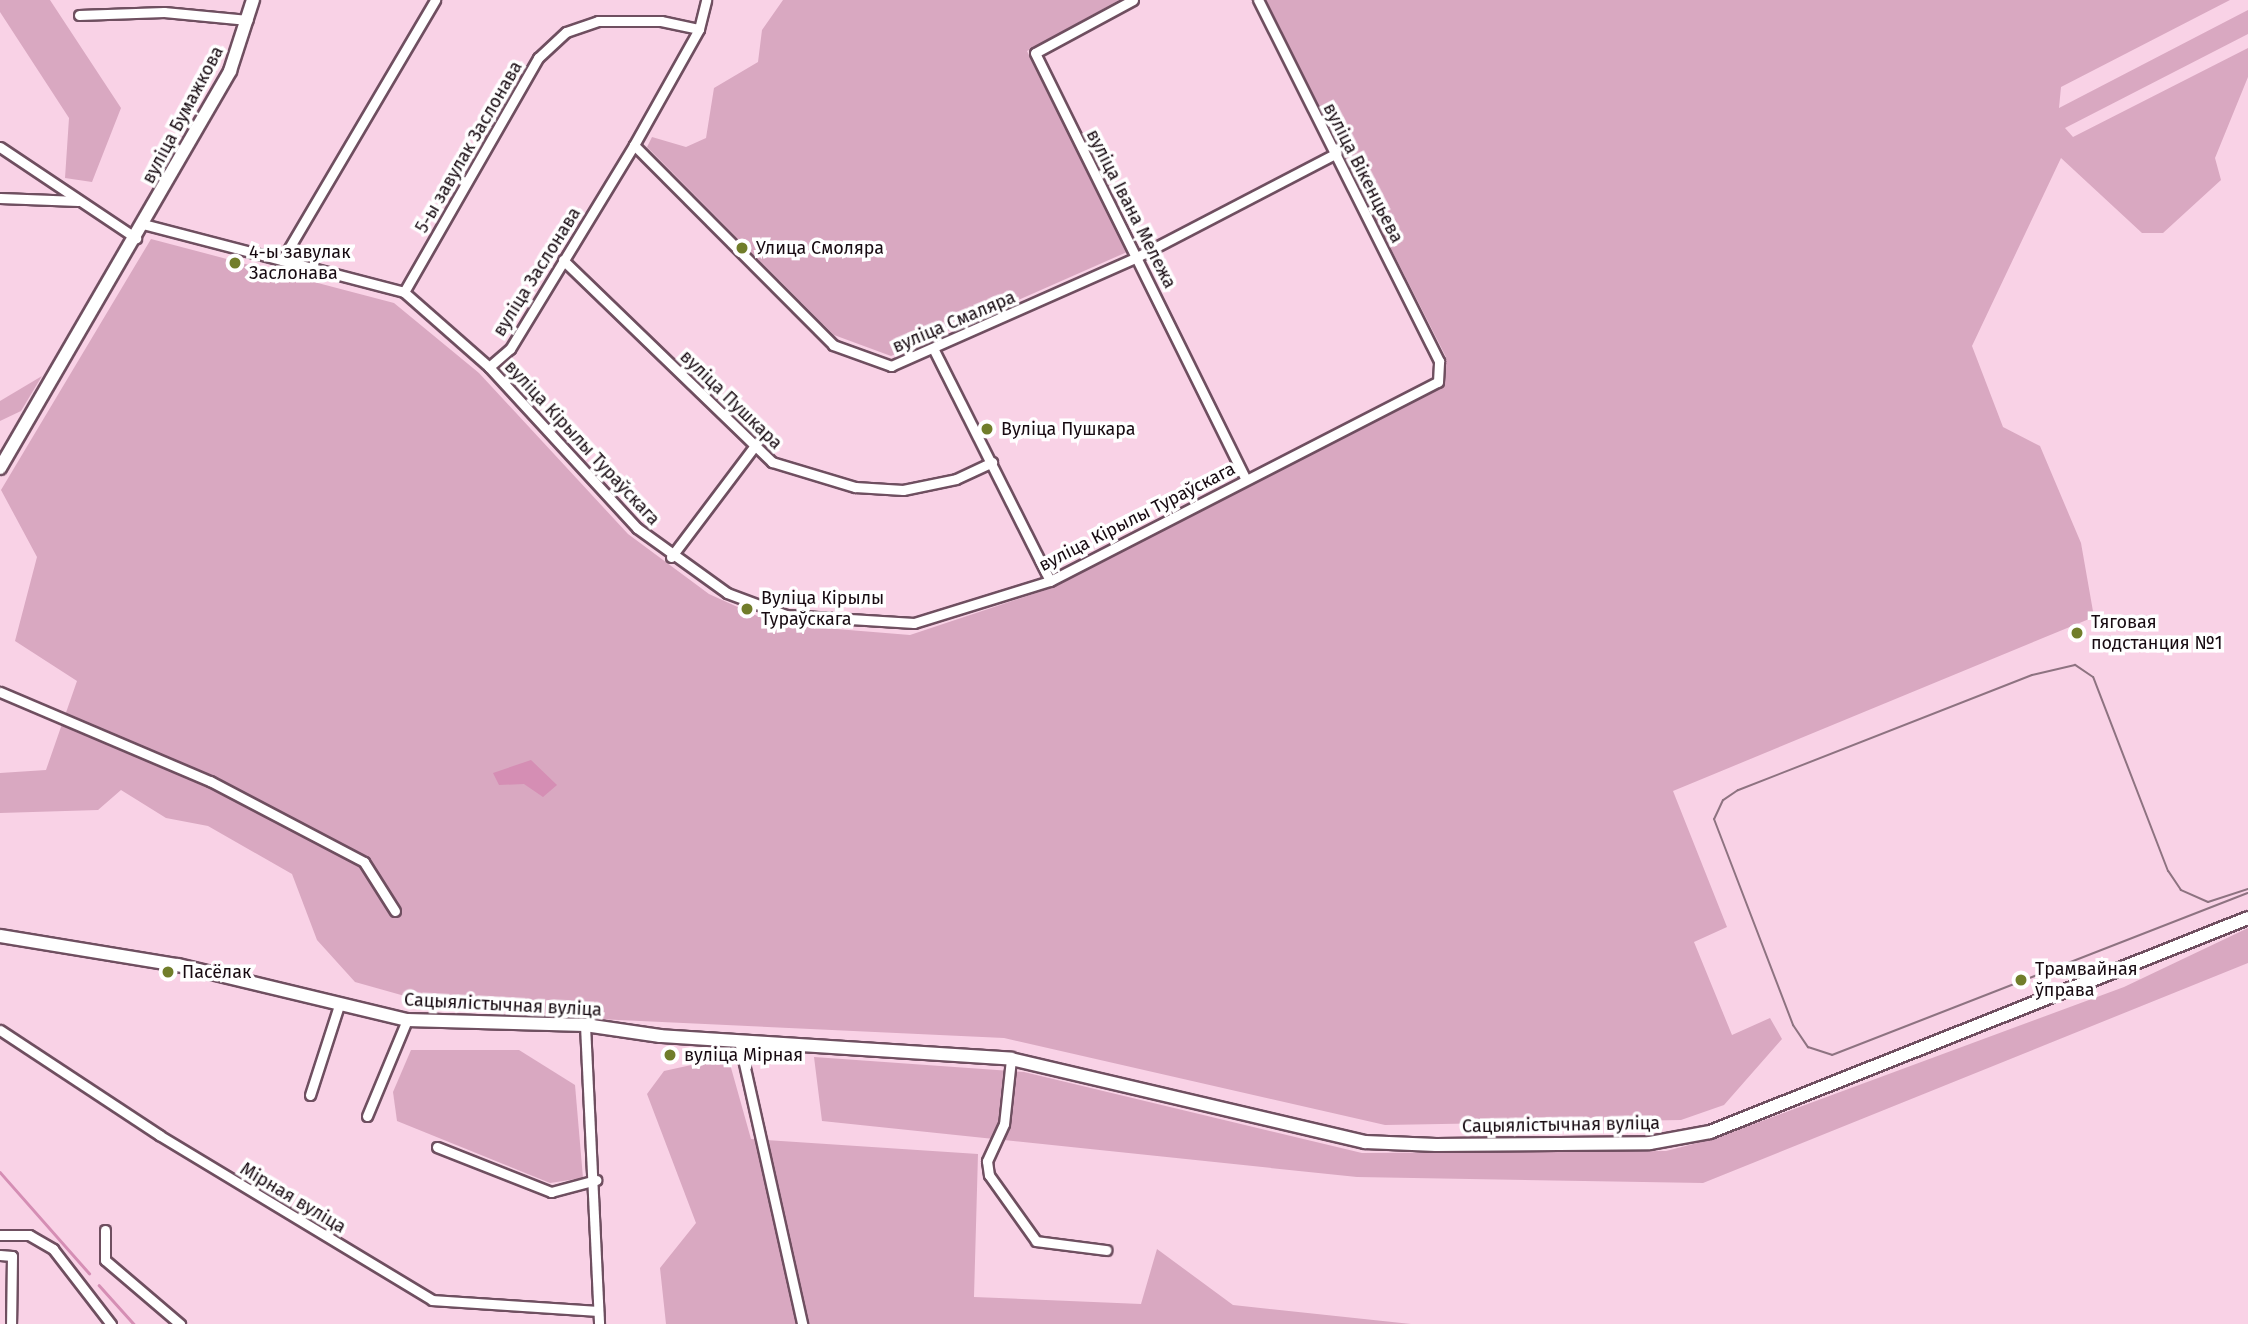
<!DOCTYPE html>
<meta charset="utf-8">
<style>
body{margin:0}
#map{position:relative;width:2248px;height:1324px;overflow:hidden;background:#f9d2e6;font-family:"Fira Sans",sans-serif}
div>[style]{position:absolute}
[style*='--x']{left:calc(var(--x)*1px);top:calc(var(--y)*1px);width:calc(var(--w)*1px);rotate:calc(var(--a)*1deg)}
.green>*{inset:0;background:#d9a8c1}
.water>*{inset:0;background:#d58eb4}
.stream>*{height:2.5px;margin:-1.25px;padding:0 1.25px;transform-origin:1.25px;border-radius:1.25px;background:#d58eb4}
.roads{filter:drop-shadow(2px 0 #6f4f60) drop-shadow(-2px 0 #6f4f60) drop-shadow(0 2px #6f4f60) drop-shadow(0 -2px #6f4f60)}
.street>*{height:9px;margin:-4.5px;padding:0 4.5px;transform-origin:4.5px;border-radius:4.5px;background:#fff}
.secondary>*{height:12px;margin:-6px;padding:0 6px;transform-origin:6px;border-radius:6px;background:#fff}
.tram>*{height:2px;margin:-1px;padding:0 1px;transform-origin:1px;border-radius:1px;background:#8e7381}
.dots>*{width:19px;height:19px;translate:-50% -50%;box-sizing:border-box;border:4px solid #fff;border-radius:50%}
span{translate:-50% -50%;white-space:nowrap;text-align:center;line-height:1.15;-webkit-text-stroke:7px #fff;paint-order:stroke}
.street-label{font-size:18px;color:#170a11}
.poi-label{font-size:18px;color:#170a11}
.left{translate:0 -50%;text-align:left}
</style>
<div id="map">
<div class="green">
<div style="clip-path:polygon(0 0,50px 0,121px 108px,92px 182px,65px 178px,69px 118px,0 12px)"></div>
<div style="clip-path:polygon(783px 0,1119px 0,1027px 51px,1127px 252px,891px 356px,834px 335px,647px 147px,652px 137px,686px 147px,706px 138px,714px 88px,758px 62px,762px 30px)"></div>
<div style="clip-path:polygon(1265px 0,2230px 0,2061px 87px,2059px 108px,2248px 10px,2248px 34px,2065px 128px,2073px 137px,2248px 48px,2248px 77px,2215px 158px,2221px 180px,2163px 233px,2142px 233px,2061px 158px,1972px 346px,2003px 427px,2040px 446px,2081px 543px,2094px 617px,1673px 791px,1727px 927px,1694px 942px,1732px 1035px,1770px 1018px,1782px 1039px,1724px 1105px,1681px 1120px,1385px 1125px,1004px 1038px,576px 1018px,419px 1000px,355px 982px,317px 940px,292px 874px,208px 826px,166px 818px,121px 790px,98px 810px,0 813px,0 773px,46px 770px,77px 681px,15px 641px,37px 557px,1px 490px,151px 239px,394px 303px,479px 373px,628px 534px,709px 594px,775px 624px,910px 635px,1051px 588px,1444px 386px,1446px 357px)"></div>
<div style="clip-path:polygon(42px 376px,21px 411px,0 421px,0 401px)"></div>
<div style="clip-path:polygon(2248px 928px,2248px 963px,1703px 1183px,1357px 1177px,822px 1121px,814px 1057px,1024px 1072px,1362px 1153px,1666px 1151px,1713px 1139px,2124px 987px)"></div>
<div style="clip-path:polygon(411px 1050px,519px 1050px,575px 1085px,583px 1178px,550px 1183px,397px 1121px,393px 1092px)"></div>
<div style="clip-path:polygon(728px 1057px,751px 1139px,978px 1154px,974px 1297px,1141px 1304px,1157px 1249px,1233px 1305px,1411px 1324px,666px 1324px,660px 1268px,696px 1223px,647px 1094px,664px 1071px)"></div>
</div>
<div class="water">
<div style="clip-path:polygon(531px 760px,557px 785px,543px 797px,524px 784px,499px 785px,493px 773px)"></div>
</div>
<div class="stream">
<div style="--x:0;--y:1172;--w:135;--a:48.6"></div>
<div style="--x:99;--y:1285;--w:52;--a:48.1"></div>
</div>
<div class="roads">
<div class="street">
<div style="--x:1133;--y:0;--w:111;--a:151.6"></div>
<div style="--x:1035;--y:53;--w:475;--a:63.7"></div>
<div style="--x:79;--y:15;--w:85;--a:-2"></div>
<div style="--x:164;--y:12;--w:84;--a:5.4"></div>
<div style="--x:634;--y:145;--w:282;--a:45.1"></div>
<div style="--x:833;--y:345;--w:62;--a:19.9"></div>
<div style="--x:891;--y:366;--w:269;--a:-23.9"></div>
<div style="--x:1137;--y:257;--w:225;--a:-27.5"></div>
<div style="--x:0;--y:147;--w:164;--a:33.8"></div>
<div style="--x:0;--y:198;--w:78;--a:2.2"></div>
<div style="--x:143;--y:224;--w:270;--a:14.6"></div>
<div style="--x:404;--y:292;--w:113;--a:41.4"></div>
<div style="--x:489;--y:367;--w:219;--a:47.4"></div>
<div style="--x:637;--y:528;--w:111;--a:35.8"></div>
<div style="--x:727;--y:593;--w:63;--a:20.4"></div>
<div style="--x:786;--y:615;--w:128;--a:3.6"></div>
<div style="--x:914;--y:623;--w:142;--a:-17.2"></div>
<div style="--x:1050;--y:581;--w:436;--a:-27.2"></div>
<div style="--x:1438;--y:382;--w:21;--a:-87"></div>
<div style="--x:1439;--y:361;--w:404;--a:-116.6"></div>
<div style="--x:282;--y:260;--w:302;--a:-59.5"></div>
<div style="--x:563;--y:260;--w:291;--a:44"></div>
<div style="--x:772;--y:462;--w:87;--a:16.8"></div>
<div style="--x:855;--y:487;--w:48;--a:3.6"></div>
<div style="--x:903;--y:490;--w:54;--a:-11.7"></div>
<div style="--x:956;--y:479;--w:40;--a:-25"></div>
<div style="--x:404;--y:292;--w:270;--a:-60.2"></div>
<div style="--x:538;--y:58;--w:38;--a:-43"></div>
<div style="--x:566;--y:32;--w:34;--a:-19"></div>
<div style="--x:598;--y:21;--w:63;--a:0"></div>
<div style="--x:661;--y:21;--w:39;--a:12"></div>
<div style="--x:935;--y:352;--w:256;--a:63.3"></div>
<div style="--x:489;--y:367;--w:28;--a:-41"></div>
<div style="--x:510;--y:349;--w:239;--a:-58.7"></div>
<div style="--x:634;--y:145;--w:133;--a:-60.7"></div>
<div style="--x:699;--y:29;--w:30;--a:-76"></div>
<div style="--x:671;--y:557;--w:138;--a:-53"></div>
<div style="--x:0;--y:692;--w:228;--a:23"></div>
<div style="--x:210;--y:781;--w:174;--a:27.7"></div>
<div style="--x:364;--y:862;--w:58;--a:57.7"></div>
<div style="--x:585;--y:1025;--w:299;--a:87.3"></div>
<div style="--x:0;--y:1030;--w:191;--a:33.4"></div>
<div style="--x:159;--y:1135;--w:319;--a:31.1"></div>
<div style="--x:432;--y:1300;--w:166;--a:3.8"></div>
<div style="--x:739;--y:1041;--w:290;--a:77.4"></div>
<div style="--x:1011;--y:1059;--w:65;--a:96.1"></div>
<div style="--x:1004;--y:1124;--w:41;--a:114.7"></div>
<div style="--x:987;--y:1161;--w:14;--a:82"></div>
<div style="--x:989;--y:1175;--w:81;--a:54.5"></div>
<div style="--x:1036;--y:1241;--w:71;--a:7.3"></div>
<div style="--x:310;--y:1095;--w:95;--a:-72.1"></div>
<div style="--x:367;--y:1116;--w:104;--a:-67.4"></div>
<div style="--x:437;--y:1147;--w:123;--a:21.5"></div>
<div style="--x:551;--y:1192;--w:47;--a:-14.9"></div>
<div style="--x:105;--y:1230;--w:30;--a:90"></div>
<div style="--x:105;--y:1260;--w:99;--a:40.5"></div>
<div style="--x:0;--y:1235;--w:29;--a:0"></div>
<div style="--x:29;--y:1235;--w:28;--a:30"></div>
<div style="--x:53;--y:1249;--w:95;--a:52.3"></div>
<div style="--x:0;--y:1255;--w:12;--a:5"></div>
<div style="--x:12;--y:1256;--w:68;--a:90.8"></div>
</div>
<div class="secondary">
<div style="--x:0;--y:468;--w:459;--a:-59.9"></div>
<div style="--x:230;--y:71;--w:75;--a:-72.1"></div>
<div style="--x:0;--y:936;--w:180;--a:9.3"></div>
<div style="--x:178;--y:965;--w:236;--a:13.5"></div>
<div style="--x:407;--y:1020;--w:178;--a:1.6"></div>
<div style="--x:585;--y:1025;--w:76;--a:8.3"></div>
<div style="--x:660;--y:1036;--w:352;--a:3.7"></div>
<div style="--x:1011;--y:1059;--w:364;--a:13.2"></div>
<div style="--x:1365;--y:1142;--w:71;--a:2.4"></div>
<div style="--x:1436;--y:1145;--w:214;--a:-0.5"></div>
<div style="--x:1650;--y:1143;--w:61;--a:-10.4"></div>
<div style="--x:1710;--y:1132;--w:579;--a:-21.69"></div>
</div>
</div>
<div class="tram">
<div style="--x:2248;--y:889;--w:42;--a:162"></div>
<div style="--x:2208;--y:902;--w:30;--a:-156"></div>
<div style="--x:2181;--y:890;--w:23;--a:-124"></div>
<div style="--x:2168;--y:871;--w:208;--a:-111.1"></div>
<div style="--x:2093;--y:677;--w:22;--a:-146"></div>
<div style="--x:2075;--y:665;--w:44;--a:166.9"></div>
<div style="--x:2032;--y:675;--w:316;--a:158.6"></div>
<div style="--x:1738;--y:790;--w:18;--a:146"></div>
<div style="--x:1723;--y:800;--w:21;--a:115"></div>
<div style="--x:1714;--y:819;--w:221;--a:69"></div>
<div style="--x:1793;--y:1025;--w:27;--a:56"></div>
<div style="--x:1808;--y:1047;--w:25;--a:18"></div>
<div style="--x:1832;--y:1055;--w:446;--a:-21.3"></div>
</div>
<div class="dots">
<div style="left:742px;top:248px;background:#717d2a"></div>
<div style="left:235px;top:263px;background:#717d2a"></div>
<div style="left:987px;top:429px;background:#717d2a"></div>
<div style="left:747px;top:609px;background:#717d2a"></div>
<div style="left:2077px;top:633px;background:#717d2a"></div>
<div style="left:168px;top:972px;background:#717d2a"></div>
<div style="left:2021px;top:980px;background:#717d2a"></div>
<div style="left:670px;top:1055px;background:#717d2a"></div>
</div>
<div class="street-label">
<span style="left:183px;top:115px;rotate:-62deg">вуліца Бумажкова</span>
<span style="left:469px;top:147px;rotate:-60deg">5-ы завулак Заслонава</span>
<span style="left:1363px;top:173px;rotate:63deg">вуліца Вікенцьева</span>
<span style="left:1131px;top:209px;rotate:63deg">вуліца Івана Мележа</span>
<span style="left:537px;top:272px;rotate:-58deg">вуліца Заслонава</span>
<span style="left:954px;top:322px;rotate:-23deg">вуліца Смаляра</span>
<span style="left:731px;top:400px;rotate:44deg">вуліца Пушкара</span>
<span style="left:582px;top:443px;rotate:47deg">вуліца Кірылы Тураўскага</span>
<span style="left:1137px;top:517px;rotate:-27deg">вуліца Кірылы Тураўскага</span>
<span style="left:503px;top:1005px;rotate:3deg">Сацыялістычная вуліца</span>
<span style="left:1561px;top:1125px;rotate:-1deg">Сацыялістычная вуліца</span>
<span style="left:293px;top:1198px;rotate:31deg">Мірная вуліца</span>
</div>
<div class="poi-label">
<span class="left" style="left:756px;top:248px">Улица Смоляра</span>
<span class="left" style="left:249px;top:263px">4-ы завулак<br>Заслонава</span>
<span class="left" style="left:1001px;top:429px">Вуліца Пушкара</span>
<span class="left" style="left:761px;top:609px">Вуліца Кірылы<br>Тураўскага</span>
<span class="left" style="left:2091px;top:633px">Тяговая<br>подстанция №1</span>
<span class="left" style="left:2035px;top:980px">Трамвайная<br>ўправа</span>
<span class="left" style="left:182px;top:972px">Пасёлак</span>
<span class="left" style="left:684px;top:1055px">вуліца Мірная</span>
</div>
</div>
